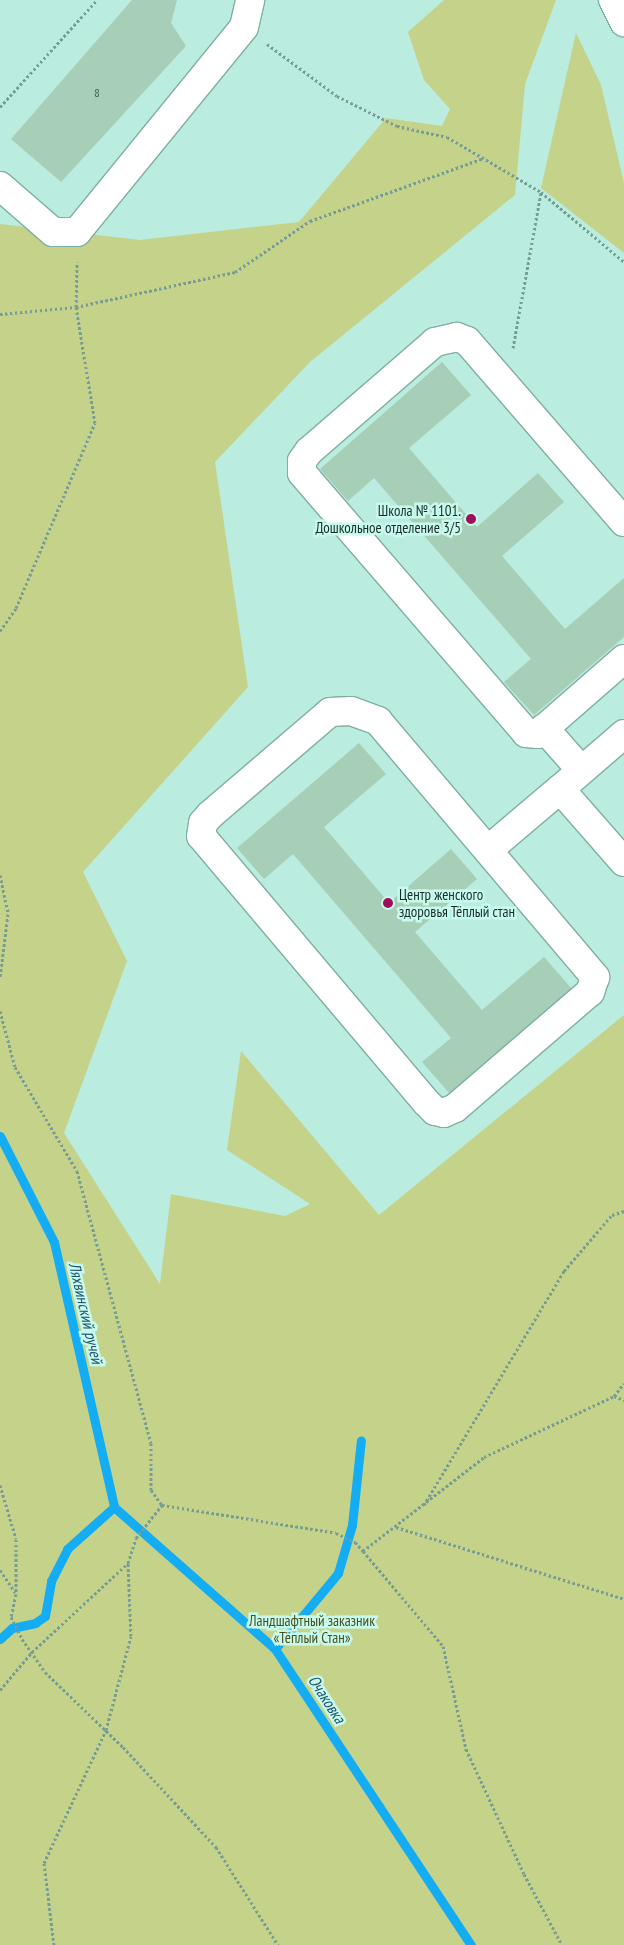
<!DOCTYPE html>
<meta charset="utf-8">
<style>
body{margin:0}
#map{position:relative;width:624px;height:1945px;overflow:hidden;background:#baecdf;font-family:"PT Sans Narrow",sans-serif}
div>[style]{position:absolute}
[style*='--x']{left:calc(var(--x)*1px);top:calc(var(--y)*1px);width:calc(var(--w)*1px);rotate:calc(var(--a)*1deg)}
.green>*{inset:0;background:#c4d389}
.stream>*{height:9px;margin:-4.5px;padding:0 4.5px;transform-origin:4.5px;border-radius:4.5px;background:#14adf4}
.building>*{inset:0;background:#a7ceb6}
.path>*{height:3px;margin-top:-1.5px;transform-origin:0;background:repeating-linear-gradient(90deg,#789d94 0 2.5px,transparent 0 5px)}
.roads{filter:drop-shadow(1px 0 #80afa3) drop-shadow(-1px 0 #80afa3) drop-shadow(0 1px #80afa3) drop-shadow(0 -1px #80afa3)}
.minor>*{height:28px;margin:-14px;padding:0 14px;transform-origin:14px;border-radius:14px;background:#fff}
.dots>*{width:14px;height:14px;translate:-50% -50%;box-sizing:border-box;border:2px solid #c7f9ec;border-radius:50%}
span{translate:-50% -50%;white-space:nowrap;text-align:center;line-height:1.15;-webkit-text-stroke:5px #c7f9ec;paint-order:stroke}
.number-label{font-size:12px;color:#3d554c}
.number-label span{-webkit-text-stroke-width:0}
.poi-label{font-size:15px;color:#1a2d29}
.right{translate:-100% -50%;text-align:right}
.left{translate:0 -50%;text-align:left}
.park-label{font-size:15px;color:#48501e}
.water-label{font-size:16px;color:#225472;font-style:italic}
</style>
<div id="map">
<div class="green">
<div style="clip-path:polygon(444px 0,556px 0,525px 84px,515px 195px,310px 362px,215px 462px,248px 687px,83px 872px,127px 961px,64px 1133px,160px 1284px,171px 1194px,285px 1216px,310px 1204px,227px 1150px,241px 1051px,379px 1215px,624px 1015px,624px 1945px,0 1945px,0 224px,140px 240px,299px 222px,386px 118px,442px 126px,450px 109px,424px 80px,408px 32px)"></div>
<div style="clip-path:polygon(576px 33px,601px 85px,624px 183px,624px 253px,541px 188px)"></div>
</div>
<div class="stream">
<div style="--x:0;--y:1136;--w:119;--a:63"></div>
<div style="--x:54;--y:1242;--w:272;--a:77.2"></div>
<div style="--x:114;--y:1507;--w:215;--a:41.4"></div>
<div style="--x:275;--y:1649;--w:355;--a:56.5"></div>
<div style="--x:0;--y:1639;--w:16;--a:-43"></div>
<div style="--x:12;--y:1628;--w:24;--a:-12"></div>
<div style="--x:35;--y:1623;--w:12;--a:-35"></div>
<div style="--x:45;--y:1616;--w:36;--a:-80"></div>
<div style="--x:51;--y:1581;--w:36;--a:-63"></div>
<div style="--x:67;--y:1549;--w:63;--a:-41.8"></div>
<div style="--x:275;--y:1649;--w:99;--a:-50.3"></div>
<div style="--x:338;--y:1573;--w:50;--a:-73.7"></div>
<div style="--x:352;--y:1525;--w:85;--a:-84"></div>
</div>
<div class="building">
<div style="clip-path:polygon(132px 0,177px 0,171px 23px,186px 46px,61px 182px,11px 139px)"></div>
<div style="clip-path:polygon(442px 362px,471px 395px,409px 448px,477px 527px,538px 473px,564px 502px,502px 556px,565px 629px,624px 578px,624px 637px,534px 715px,504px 682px,531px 659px,374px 478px,348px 501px,320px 469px)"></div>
<div style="clip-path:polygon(359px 743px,386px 774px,324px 827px,389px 903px,451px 849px,477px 879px,415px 932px,482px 1010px,544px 957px,572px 989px,450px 1094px,422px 1062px,451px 1038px,293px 854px,264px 879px,237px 848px)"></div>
</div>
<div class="path">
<div style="--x:267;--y:44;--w:87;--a:36.6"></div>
<div style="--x:337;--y:96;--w:67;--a:26.6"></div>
<div style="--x:397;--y:126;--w:51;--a:12.4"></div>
<div style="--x:447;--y:137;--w:109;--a:30.3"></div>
<div style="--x:541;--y:192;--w:109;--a:40.1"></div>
<div style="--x:0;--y:107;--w:144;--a:-47.8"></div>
<div style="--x:0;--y:314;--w:76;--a:-5.3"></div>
<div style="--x:76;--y:307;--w:45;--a:-88.7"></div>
<div style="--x:513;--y:348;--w:158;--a:-79.8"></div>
<div style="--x:0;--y:631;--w:28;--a:-55"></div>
<div style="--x:16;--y:608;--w:201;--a:-66.9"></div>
<div style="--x:95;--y:423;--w:118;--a:-99.3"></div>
<div style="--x:76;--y:307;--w:163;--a:-12.4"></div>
<div style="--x:235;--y:272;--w:91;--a:-34.2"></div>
<div style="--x:310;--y:221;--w:185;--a:-19.9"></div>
<div style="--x:0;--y:875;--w:40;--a:78"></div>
<div style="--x:8;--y:914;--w:64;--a:97.2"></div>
<div style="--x:0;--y:1011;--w:58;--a:75"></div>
<div style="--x:15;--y:1067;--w:121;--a:59.2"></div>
<div style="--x:77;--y:1171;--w:282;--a:74.8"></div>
<div style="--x:151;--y:1443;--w:47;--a:90"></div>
<div style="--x:151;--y:1490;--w:19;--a:54"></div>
<div style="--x:162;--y:1505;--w:176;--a:9.1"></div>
<div style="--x:336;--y:1533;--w:21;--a:25"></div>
<div style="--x:355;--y:1542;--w:12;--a:48"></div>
<div style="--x:363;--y:1551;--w:153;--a:-37.8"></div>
<div style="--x:484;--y:1457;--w:144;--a:-25.1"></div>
<div style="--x:614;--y:1396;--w:11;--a:22"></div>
<div style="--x:614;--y:1396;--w:16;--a:-52"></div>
<div style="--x:0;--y:1485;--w:56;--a:73.5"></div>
<div style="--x:16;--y:1539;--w:55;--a:90"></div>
<div style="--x:16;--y:1594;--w:24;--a:102"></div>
<div style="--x:11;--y:1617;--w:25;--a:63"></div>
<div style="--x:22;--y:1639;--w:40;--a:55.1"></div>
<div style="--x:45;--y:1672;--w:108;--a:43.9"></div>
<div style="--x:123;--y:1747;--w:137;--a:47.1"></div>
<div style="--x:216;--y:1847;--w:116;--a:57.7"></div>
<div style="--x:424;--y:1505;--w:273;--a:-59.1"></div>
<div style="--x:564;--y:1271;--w:74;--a:-49.4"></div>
<div style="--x:612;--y:1215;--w:13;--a:-18"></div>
<div style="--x:396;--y:1527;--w:239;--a:17.5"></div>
<div style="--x:363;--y:1551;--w:124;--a:49.9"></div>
<div style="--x:443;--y:1646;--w:106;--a:77.4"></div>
<div style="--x:466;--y:1749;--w:138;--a:65.1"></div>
<div style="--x:524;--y:1874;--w:81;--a:61.8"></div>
<div style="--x:0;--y:1570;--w:27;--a:56"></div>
<div style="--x:0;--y:1690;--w:50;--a:-49.9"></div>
<div style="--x:32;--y:1652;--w:131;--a:-42.8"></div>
<div style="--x:128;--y:1563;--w:26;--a:-72"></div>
<div style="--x:136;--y:1538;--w:42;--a:-51.8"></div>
<div style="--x:54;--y:1945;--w:83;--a:-97"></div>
<div style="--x:44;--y:1863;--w:147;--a:-65"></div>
<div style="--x:106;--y:1730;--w:97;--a:-75.1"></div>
<div style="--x:131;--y:1636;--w:73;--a:-92.4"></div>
</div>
<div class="roads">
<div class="minor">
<div style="--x:613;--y:0;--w:25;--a:63"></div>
<div style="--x:0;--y:186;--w:70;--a:41"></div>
<div style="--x:53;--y:232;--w:24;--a:0"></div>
<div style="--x:77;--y:232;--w:264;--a:-50.8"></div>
<div style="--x:244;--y:27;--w:28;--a:-77"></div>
<div style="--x:624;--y:522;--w:240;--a:-130.9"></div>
<div style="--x:467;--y:341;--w:11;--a:-158"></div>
<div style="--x:457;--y:337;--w:23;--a:167"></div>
<div style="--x:435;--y:342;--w:167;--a:139.1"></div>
<div style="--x:309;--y:451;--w:12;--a:125"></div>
<div style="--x:302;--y:461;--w:12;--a:90"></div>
<div style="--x:302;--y:473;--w:9;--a:49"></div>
<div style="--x:308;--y:480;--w:334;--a:49.2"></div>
<div style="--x:526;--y:733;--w:12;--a:5"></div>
<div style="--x:538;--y:734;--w:114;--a:-41.1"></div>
<div style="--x:351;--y:711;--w:29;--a:20"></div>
<div style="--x:378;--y:721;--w:336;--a:49.7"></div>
<div style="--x:595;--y:977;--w:16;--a:108"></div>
<div style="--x:590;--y:992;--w:178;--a:139.3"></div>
<div style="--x:455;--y:1108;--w:12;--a:156"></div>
<div style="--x:444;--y:1113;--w:9;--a:-167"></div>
<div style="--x:435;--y:1111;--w:13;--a:-135"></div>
<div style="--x:426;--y:1102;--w:348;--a:-130.2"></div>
<div style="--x:201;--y:836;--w:13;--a:-81"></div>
<div style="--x:203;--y:823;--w:11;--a:-49"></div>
<div style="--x:210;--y:815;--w:158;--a:-40.6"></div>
<div style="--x:330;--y:712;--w:21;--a:-3"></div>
<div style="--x:544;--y:728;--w:56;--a:48.6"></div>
<div style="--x:624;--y:734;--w:84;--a:139.3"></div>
<div style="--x:560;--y:789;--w:97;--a:48.8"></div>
<div style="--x:488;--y:850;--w:94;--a:-40.3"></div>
</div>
</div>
<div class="dots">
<div style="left:471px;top:519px;background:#9f0f59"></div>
<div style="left:388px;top:903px;background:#9f0f59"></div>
</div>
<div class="number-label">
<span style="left:97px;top:93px">8</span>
</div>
<div class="poi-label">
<span class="right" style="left:461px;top:519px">Школа № 1101.<br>Дошкольное отделение 3/5</span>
<span class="left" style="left:399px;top:903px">Центр женского<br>здоровья Тёплый стан</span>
</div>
<div class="park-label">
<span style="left:312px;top:1629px">Ландшафтный заказник<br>«Тёплый Стан»</span>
</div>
<div class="water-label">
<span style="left:86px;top:1313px;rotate:77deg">Ляхвинский ручей</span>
<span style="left:327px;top:1699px;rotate:57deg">Очаковка</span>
</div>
</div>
